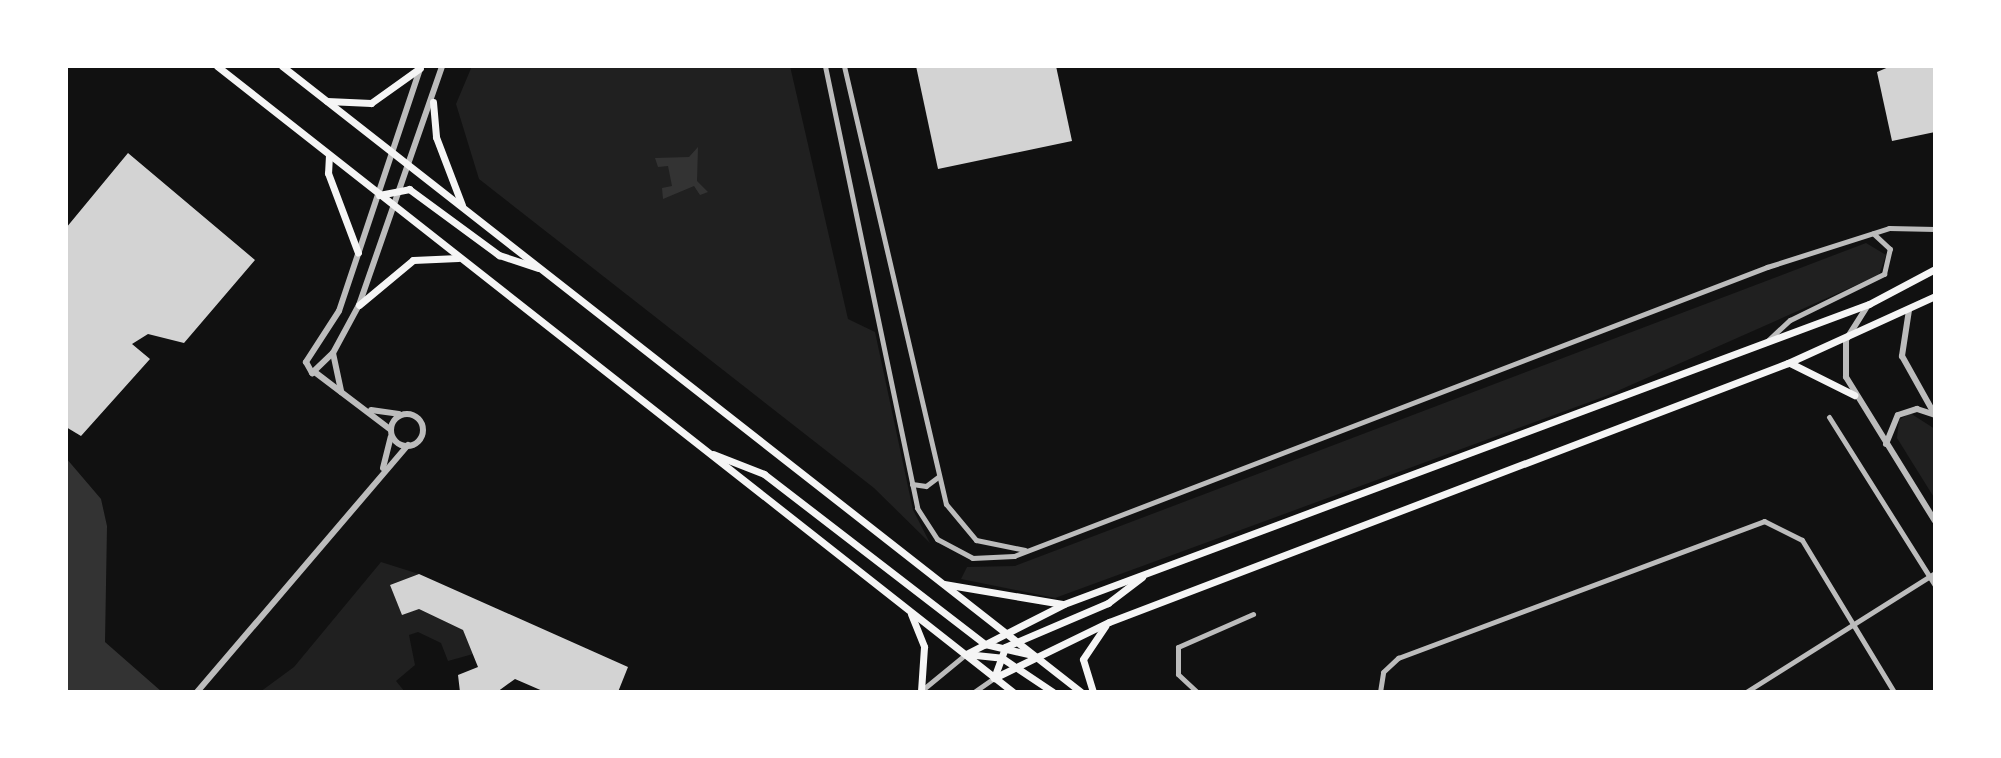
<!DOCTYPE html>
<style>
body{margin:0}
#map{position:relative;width:2001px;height:758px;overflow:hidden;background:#111;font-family:Spectral,serif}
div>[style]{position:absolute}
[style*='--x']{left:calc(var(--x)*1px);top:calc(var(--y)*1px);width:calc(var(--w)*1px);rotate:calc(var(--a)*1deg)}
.green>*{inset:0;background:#202020}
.water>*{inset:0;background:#333}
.building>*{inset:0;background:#d3d3d3}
.minor>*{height:5px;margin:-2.5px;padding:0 2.5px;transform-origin:2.5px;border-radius:2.5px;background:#bcbcbc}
.tertiary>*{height:6px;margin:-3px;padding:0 3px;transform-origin:3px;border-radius:3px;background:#bcbcbc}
.tertiary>.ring{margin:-3px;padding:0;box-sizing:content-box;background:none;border:6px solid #bcbcbc;border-radius:50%}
.secondary>*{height:7px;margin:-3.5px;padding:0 3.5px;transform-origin:3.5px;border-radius:3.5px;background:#f5f5f5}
span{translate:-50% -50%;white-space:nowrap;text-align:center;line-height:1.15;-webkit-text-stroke:6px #fff;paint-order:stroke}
.frame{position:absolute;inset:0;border:68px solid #fff;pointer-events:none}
</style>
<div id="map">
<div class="green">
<div style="clip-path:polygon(472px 66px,790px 66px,848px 319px,875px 332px,913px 510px,930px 543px,874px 488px,479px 179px,456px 104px)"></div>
<div style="clip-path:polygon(1866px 243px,1886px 255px,1879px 275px,1606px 396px,1055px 598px,961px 579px,967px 567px,1015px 566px)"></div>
<div style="clip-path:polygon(1910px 413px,1935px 429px,1935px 499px,1897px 438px,1899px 420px)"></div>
<div style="clip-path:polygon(381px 562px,419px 574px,390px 585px,402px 614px,419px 609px,463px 630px,473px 654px,448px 661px,441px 643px,418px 632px,409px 635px,415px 665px,396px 681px,405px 692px,260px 692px,294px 667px)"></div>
</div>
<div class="water">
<div style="clip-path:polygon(698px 147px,697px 181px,708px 192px,700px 195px,694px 186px,663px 199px,662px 188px,672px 186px,668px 166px,658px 167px,655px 158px,689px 157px)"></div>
<div style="clip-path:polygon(66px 458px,101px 499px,107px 526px,105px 642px,162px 692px,66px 692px)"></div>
</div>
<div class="building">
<div style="clip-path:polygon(916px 66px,1056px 66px,1072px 141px,938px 169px)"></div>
<div style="clip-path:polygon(1891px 66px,1935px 66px,1935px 132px,1892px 141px,1877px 72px)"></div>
<div style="clip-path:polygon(128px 153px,255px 260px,184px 343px,148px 334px,132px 344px,150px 359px,81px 436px,66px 427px,66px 228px)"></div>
<div style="clip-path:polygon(419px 574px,628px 667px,618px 692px,545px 692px,515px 679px,497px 692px,460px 692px,458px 675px,478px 667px,463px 630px,419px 609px,402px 615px,390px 585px)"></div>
</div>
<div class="minor">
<div style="--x:825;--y:66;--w:451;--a:78.2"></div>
<div style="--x:917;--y:508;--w:37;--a:57"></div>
<div style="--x:937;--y:539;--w:40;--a:28"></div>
<div style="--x:972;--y:558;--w:42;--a:-2.7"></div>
<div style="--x:1014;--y:556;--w:807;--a:-21"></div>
<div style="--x:1767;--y:267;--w:128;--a:-17.7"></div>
<div style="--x:1889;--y:228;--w:46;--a:1.2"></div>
<div style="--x:844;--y:66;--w:450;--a:76.9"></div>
<div style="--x:946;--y:504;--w:47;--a:50.2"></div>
<div style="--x:976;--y:540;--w:50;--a:11.5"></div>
<div style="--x:1765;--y:343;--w:34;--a:-43"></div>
<div style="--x:1790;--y:320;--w:105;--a:-26.1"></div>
<div style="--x:1884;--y:274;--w:26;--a:-77"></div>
<div style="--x:1890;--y:249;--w:23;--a:-137"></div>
<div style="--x:1829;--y:417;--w:199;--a:57.8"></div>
<div style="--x:912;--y:484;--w:14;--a:8"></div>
<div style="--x:926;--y:486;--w:15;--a:-37"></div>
<div style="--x:921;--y:691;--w:58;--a:-39.4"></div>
<div style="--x:974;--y:692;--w:24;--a:-35"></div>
<div style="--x:1197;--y:692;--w:26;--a:-137"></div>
<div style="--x:1178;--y:674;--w:27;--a:-90"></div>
<div style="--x:1178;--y:647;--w:82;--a:-23.7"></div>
<div style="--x:1380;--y:692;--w:20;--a:-81"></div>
<div style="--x:1383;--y:672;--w:21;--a:-43"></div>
<div style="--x:1398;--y:658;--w:391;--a:-20.5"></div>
<div style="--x:1764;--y:521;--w:42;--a:26.6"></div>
<div style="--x:1802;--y:540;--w:178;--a:58.8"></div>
<div style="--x:1746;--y:692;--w:223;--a:-32.2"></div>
</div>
<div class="tertiary">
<div style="--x:421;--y:66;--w:258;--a:108.5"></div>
<div style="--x:339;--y:311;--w:61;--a:122.9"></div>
<div style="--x:306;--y:362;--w:13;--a:61"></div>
<div style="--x:312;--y:373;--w:29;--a:-44"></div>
<div style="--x:333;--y:353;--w:55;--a:-61.6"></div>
<div style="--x:359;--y:305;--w:253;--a:-70.8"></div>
<div style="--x:1868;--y:305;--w:41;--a:122.2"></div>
<div style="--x:1846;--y:340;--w:37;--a:90"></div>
<div style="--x:1846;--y:377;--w:169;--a:58.3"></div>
<div style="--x:1909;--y:310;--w:47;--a:98.7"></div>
<div style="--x:1902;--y:356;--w:68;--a:60.8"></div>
<div style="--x:333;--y:353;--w:40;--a:78"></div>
<div style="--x:316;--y:373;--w:94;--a:37.2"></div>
<div style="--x:371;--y:410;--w:28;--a:8"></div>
<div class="ring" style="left:391px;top:414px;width:26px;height:26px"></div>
<div style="--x:1886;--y:444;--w:31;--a:-68"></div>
<div style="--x:1898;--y:415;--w:20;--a:-18"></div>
<div style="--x:1917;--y:409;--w:19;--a:18"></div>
<div style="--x:383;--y:468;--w:32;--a:-76"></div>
<div style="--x:197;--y:692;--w:325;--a:-49.5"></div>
</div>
<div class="secondary">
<div style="--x:217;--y:66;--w:1013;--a:38.18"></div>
<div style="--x:282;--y:66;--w:1015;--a:38.08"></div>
<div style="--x:327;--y:101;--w:44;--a:2.6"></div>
<div style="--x:371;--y:103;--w:60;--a:-35.5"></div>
<div style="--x:433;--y:102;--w:35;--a:85"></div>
<div style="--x:436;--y:137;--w:73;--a:69.1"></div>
<div style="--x:329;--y:155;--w:18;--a:93"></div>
<div style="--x:328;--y:173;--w:85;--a:69.4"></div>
<div style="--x:379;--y:195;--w:31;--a:-11"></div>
<div style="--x:409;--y:189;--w:112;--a:36.3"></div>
<div style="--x:499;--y:255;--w:41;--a:18.4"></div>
<div style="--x:359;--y:305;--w:70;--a:-39.8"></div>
<div style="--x:413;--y:260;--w:45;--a:-2.5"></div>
<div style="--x:1790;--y:363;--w:72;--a:26.6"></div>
<div style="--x:713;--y:454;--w:55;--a:21.4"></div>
<div style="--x:764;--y:474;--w:279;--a:37.6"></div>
<div style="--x:985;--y:644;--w:48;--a:13.2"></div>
<div style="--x:944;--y:584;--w:120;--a:9.6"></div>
<div style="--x:911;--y:614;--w:35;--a:68"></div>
<div style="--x:924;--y:647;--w:44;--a:93.9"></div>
<div style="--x:966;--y:654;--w:110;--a:-27"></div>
<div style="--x:1064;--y:604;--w:859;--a:-20.44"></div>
<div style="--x:1869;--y:304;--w:75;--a:-27.9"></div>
<div style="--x:966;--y:654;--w:36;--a:6"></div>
<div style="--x:1002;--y:658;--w:61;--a:33.7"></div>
<div style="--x:994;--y:678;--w:128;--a:-26"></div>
<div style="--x:1109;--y:622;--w:727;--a:-20.88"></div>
<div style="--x:1788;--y:363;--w:162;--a:-24.5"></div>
<div style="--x:994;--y:678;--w:33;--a:-70"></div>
<div style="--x:1005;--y:647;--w:112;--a:-23.1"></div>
<div style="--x:1108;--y:603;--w:43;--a:-37.4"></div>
<div style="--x:1093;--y:692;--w:34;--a:-107"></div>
<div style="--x:1083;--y:659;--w:40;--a:-56"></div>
</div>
<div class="frame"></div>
</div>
